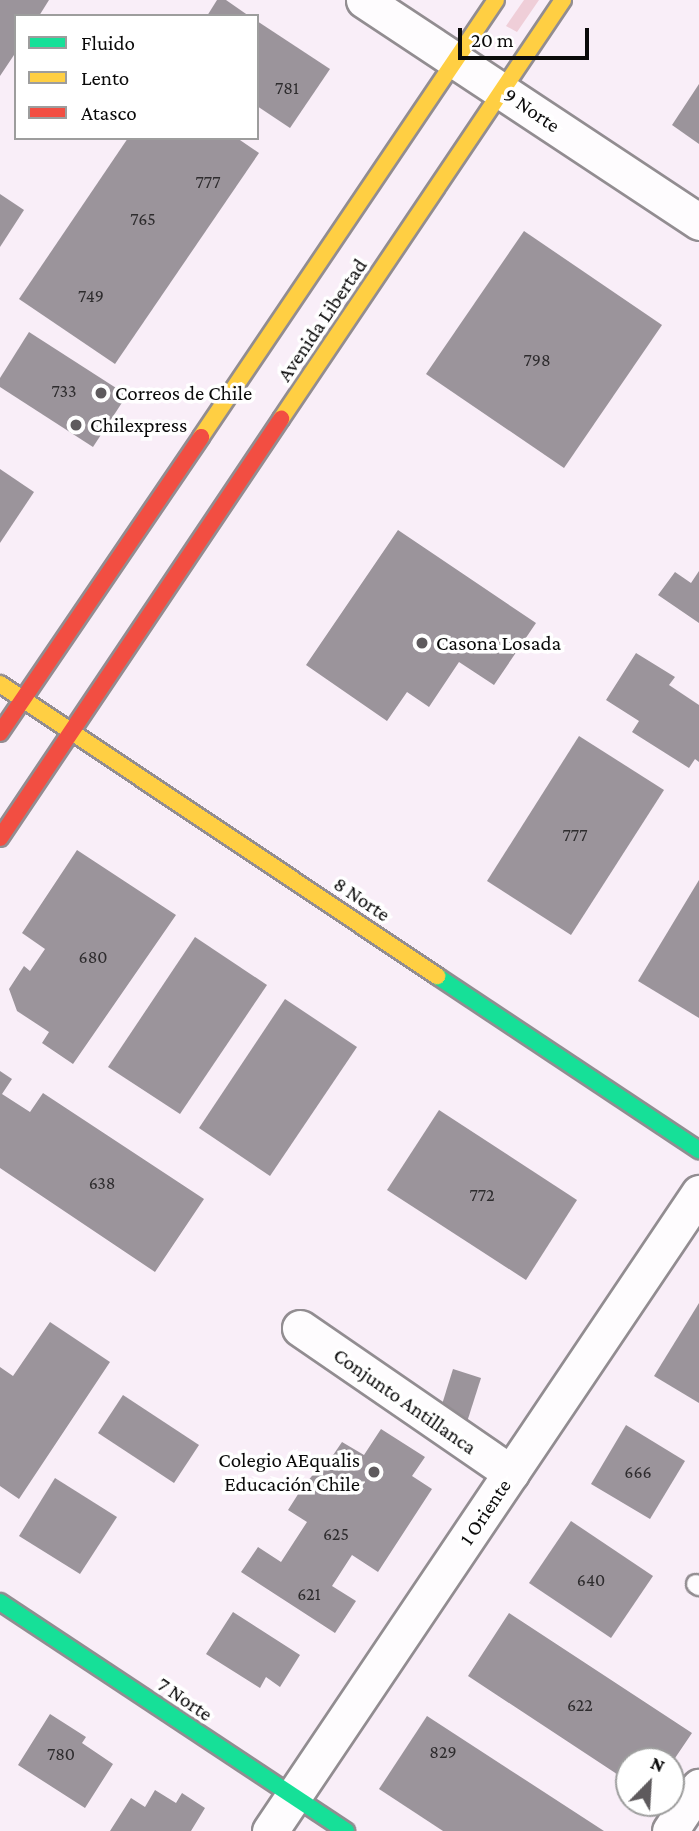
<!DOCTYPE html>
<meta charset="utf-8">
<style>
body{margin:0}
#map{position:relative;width:699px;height:1831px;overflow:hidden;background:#f9eef8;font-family:"Crimson Pro",serif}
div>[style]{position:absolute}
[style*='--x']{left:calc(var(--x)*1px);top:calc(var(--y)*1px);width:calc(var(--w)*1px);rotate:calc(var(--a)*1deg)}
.green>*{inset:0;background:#efced8}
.building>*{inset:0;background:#9b949b}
.roads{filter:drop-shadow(2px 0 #928d91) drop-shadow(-2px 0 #928d91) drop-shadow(0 2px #928d91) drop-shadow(0 -2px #928d91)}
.lane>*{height:18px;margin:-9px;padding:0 9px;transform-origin:9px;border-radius:9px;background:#fefcfe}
.street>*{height:35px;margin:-17.5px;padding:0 17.5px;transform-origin:17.5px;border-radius:17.5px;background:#fefcfe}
.fast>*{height:16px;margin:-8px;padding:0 8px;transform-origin:8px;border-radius:8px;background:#16e098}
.slow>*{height:16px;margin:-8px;padding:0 8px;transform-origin:8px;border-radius:8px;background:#ffcf43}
.jam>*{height:16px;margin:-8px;padding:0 8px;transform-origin:8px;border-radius:8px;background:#f24e42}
.dots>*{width:19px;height:19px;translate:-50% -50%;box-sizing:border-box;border:4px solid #fff;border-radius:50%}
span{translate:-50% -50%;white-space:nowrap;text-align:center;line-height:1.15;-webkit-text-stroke:7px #fff;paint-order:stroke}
.number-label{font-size:18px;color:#2e2c2e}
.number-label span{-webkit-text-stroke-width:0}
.street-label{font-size:21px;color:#0a0a0a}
.poi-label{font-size:21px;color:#0a0a0a}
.left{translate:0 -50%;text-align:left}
.right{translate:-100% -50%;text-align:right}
.legend{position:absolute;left:14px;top:14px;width:245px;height:126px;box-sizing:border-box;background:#fff;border:2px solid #9d9d9d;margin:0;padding:9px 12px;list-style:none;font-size:21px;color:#0a0a0a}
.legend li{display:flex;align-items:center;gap:14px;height:35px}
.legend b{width:35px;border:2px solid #9d9d9d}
.north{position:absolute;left:615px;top:1747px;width:70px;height:70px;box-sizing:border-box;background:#fff;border:2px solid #9d9d9d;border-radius:50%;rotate:24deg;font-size:19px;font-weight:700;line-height:28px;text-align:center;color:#0a0a0a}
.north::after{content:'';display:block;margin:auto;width:24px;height:32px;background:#5e5a5d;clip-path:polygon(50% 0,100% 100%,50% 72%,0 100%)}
.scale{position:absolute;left:458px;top:28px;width:131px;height:32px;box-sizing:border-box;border:4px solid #0a0a0a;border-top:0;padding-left:9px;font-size:21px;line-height:24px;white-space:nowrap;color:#0a0a0a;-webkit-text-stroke:5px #fff;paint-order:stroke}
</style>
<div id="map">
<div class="green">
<div style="clip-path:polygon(524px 0,539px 0,517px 32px,506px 26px)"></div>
</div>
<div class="building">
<div style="clip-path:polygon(0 0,49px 0,39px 16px,16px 16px,16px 52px,0 76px)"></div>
<div style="clip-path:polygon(217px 0,226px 0,249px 16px,207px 16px)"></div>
<div style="clip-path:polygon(257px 21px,330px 69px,290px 128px,257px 106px)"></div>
<div style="clip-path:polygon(699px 84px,699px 144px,672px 125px)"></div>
<div style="clip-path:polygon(128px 138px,237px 138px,259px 153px,115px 364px,19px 299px)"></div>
<div style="clip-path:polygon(0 194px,24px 210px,0 247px)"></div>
<div style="clip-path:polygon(524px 231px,662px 325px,564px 468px,426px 374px)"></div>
<div style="clip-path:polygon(29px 332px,127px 395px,93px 447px,0 387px,0 378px)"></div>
<div style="clip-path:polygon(0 469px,34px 492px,0 543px)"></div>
<div style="clip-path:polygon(398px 530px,536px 623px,494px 685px,459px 662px,429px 707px,407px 692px,387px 721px,306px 665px)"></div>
<div style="clip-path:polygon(699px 571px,699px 623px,658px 595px,675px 572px,691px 583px)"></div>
<div style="clip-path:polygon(636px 653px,675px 677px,669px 685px,699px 705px,699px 762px,695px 759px,689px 768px,632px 732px,639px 721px,606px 700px)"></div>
<div style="clip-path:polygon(579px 736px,664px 790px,571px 935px,487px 881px)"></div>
<div style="clip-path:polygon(77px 850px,176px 915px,73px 1064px,42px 1043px,49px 1032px,17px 1011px,9px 989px,24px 966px,30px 971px,45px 949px,22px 933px)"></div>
<div style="clip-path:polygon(699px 880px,699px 1018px,638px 981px)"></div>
<div style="clip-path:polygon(195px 937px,267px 985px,180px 1114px,108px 1067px)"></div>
<div style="clip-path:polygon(285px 999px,357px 1047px,270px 1176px,199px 1128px)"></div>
<div style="clip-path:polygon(0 1071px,12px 1079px,2px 1094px,30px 1112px,43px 1093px,204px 1199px,155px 1272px,0 1168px)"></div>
<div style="clip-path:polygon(439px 1110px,577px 1200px,526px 1280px,387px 1190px)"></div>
<div style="clip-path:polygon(699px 1303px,699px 1403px,654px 1376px)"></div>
<div style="clip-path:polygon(50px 1322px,110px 1362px,19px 1499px,0 1486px,0 1367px,13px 1376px)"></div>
<div style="clip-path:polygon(453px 1369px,481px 1378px,467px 1422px,439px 1414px)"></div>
<div style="clip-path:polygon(123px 1395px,199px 1445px,174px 1483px,98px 1433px)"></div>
<div style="clip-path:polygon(626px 1425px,685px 1461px,650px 1519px,591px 1484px)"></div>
<div style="clip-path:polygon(381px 1429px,425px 1457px,412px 1476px,432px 1489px,378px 1572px,352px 1555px,332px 1586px,356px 1601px,335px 1633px,241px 1572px,258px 1547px,281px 1562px,307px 1522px,288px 1510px,302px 1488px,321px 1465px,325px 1467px,342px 1442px,364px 1455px)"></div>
<div style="clip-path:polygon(55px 1478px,117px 1517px,80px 1574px,19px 1536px)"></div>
<div style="clip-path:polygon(571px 1521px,653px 1576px,611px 1638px,529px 1583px)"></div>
<div style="clip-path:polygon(233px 1612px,300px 1655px,280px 1687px,266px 1677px,260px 1688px,206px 1654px)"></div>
<div style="clip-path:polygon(509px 1613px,692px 1733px,671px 1764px,629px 1761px,629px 1782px,468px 1676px)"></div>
<div style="clip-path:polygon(50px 1714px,86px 1737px,82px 1743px,113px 1764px,85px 1808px,18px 1765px)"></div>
<div style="clip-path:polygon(427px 1716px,604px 1831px,443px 1831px,379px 1789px)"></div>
<div style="clip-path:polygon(155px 1790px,176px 1803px,182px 1793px,205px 1808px,191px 1831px,110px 1831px,131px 1798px,145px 1807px)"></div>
</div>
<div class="roads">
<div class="lane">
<div style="--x:696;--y:1584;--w:4;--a:34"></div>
</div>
<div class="street">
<div style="--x:364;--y:0;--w:402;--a:33.5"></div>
<div style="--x:300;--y:1328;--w:256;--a:34.5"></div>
<div style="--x:270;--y:1831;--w:769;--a:-56.08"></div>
<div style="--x:670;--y:1831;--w:53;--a:-56.6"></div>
</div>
<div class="fast">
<div style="--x:437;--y:976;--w:315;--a:33.6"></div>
<div style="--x:0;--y:1602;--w:415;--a:33.5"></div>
</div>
<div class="slow">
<div style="--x:281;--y:419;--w:505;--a:-56.06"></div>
<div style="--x:201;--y:437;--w:527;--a:-55.98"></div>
<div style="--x:0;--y:684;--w:526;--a:33.75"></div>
</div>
<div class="jam">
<div style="--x:0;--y:733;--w:358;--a:-55.8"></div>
<div style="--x:0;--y:838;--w:505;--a:-56.15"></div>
</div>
</div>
<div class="dots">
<div style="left:101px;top:393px;background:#5e5a5d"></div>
<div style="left:76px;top:425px;background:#5e5a5d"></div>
<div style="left:422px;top:643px;background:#5e5a5d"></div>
<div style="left:374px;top:1472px;background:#5e5a5d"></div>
</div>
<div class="number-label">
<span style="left:287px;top:88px">781</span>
<span style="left:208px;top:182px">777</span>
<span style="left:143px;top:219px">765</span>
<span style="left:91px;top:296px">749</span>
<span style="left:537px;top:360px">798</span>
<span style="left:64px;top:391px">733</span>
<span style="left:575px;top:835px">777</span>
<span style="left:93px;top:957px">680</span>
<span style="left:102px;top:1183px">638</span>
<span style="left:482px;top:1195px">772</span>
<span style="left:638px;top:1472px">666</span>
<span style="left:336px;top:1534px">625</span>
<span style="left:591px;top:1580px">640</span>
<span style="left:309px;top:1594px">621</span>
<span style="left:580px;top:1705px">622</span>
<span style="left:443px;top:1752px">829</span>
<span style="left:61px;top:1754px">780</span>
</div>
<div class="street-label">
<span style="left:532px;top:110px;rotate:34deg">9 Norte</span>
<span style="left:322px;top:320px;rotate:-56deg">Avenida Libertad</span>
<span style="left:362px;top:899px;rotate:34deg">8 Norte</span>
<span style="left:405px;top:1401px;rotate:35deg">Conjunto Antillanca</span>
<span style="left:485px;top:1512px;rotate:-56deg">1 Oriente</span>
<span style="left:185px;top:1699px;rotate:34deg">7 Norte</span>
</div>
<div class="poi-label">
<span class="left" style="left:115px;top:393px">Correos de Chile</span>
<span class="left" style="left:90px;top:425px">Chilexpress</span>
<span class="left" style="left:436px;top:643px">Casona Losada</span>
<span class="right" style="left:360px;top:1472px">Colegio AEqualis<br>Educación Chile</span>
</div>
<ul class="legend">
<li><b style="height:9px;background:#16e098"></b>Fluido</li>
<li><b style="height:9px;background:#ffcf43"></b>Lento</li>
<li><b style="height:9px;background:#f24e42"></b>Atasco</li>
</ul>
<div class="north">N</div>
<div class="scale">20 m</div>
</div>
